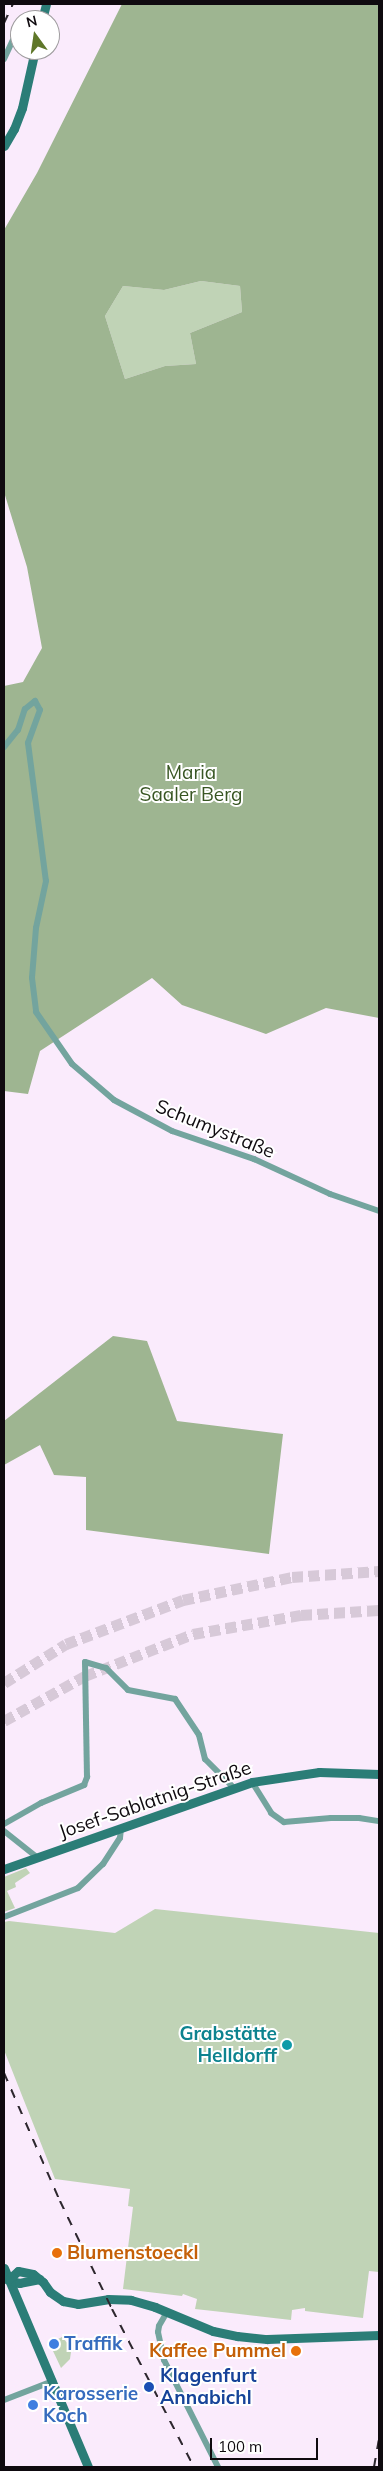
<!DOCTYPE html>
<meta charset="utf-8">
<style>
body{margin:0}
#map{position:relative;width:383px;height:2471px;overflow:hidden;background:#faebfc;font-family:Mulish,sans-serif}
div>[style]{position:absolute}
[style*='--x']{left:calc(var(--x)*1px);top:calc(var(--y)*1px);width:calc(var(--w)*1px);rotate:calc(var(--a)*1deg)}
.green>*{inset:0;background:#c0d3b6}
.forest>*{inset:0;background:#9eb591}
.highway-tunnel>*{height:11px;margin-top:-5.5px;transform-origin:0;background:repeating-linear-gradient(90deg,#d7c9d8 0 11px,transparent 0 16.5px)}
.street>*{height:6px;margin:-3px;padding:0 3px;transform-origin:3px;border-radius:3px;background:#73a49e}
.secondary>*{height:9px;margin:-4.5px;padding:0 4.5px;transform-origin:4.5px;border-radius:4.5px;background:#2b7d77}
.rail>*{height:2px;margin-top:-1px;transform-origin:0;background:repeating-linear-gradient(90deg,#2d272e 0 9px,transparent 0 18px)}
.dots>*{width:14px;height:14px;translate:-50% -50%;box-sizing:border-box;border:2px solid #fff;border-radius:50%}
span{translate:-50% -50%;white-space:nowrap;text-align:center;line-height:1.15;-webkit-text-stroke:4px #fff;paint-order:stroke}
.park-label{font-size:19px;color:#385623}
.street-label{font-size:19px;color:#0f0a0f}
.culture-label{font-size:19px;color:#0d838f;font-weight:700}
.right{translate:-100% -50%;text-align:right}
.food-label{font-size:19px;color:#c56008;font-weight:700}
.left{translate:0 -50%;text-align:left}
.shop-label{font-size:19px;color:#366cbe;font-weight:700}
.transit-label{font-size:19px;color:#164399;font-weight:700}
.frame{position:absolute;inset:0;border:5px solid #0f0a0f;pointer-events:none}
.north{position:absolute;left:10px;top:10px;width:50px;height:50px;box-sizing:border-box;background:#fff;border:1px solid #9f9d9f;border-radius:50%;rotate:346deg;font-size:14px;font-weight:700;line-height:20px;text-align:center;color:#0f0a0f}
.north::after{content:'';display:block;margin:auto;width:18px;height:22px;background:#5f7729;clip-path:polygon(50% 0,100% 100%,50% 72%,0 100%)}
.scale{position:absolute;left:210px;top:2438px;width:108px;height:22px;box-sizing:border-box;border:2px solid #0f0a0f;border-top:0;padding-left:6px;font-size:15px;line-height:18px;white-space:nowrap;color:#0f0a0f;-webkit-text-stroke:4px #fff;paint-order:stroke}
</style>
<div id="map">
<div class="green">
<div style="clip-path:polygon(201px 281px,240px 286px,242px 312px,190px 333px,196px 364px,165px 366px,125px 379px,105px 316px,123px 286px,164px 290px)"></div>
<div style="clip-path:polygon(26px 1868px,30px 1873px,15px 1883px,16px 1887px,7px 1891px,15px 1908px,4px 1912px,4px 1877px)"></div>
<div style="clip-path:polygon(155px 1909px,379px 1933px,379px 2272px,369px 2271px,363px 2318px,305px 2311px,305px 2308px,292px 2310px,291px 2320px,231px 2313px,195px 2309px,197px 2299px,183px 2294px,182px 2296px,123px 2289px,133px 2207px,128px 2206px,130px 2189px,55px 2179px,4px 2050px,4px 1922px,9px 1921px,115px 1933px)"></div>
<div style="clip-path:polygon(62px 2337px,69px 2345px,71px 2352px,70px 2359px,61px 2368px,53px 2351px,59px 2348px,56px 2340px)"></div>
</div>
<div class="forest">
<div style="clip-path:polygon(evenodd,122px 4px,379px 4px,379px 1018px,326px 1008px,266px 1034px,182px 1005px,152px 978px,40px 1051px,28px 1094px,4px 1091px,4px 686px,23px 682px,42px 648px,27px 567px,4px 492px,4px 230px,37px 173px,122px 4px,201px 281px,240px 286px,242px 312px,190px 333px,196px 364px,165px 366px,125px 379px,105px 316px,123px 286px,164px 290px,201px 281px)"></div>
<div style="clip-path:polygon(113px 1336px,147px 1341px,177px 1421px,283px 1434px,269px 1554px,86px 1530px,86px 1477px,54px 1475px,40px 1445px,4px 1465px,4px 1421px)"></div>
</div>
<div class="highway-tunnel">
<div style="--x:4;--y:1683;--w:73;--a:-32.2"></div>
<div style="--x:66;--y:1644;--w:125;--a:-20.6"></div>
<div style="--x:183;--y:1600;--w:111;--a:-11.9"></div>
<div style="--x:292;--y:1577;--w:87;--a:-3.9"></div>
<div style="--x:4;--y:1721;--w:93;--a:-29.1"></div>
<div style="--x:85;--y:1676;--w:116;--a:-21.3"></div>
<div style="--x:193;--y:1634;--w:110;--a:-10"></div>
<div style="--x:301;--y:1615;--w:78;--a:-3.7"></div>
</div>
<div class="street">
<div style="--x:4;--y:59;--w:29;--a:-65"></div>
<div style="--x:16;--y:33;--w:4;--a:-27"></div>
<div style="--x:4;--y:747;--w:22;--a:-51"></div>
<div style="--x:18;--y:730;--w:22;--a:-72"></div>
<div style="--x:25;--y:709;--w:13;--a:-39"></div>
<div style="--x:35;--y:701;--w:10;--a:61"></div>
<div style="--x:40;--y:710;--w:35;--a:110"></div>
<div style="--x:28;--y:743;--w:139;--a:82.6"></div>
<div style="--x:46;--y:881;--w:48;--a:102"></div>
<div style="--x:36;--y:928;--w:50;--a:94.6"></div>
<div style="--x:32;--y:978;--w:34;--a:83"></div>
<div style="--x:36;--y:1012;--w:63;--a:55.3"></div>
<div style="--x:72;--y:1064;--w:55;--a:40.6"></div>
<div style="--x:114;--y:1100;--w:66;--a:28.1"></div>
<div style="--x:172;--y:1131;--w:87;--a:18.9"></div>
<div style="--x:254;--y:1159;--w:84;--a:24.7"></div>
<div style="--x:330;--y:1194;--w:52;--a:19.1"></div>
<div style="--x:252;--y:1782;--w:36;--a:58"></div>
<div style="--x:271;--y:1813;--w:16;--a:35"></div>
<div style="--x:284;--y:1822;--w:47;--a:-4.9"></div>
<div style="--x:331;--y:1818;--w:28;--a:0"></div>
<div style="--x:359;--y:1818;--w:20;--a:9"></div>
<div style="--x:4;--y:1824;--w:43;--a:-29.6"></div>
<div style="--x:41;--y:1803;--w:47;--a:-22.7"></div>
<div style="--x:84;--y:1785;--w:9;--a:-69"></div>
<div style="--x:87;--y:1777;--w:115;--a:-91"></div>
<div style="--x:85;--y:1662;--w:22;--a:16"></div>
<div style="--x:106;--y:1668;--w:31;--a:45"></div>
<div style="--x:128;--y:1690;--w:48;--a:10.8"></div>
<div style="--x:175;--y:1699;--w:43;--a:56.3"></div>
<div style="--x:199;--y:1735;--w:25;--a:76"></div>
<div style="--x:205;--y:1759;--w:40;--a:45"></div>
<div style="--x:4;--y:1831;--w:43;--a:38.5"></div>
<div style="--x:4;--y:1917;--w:79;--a:-21.4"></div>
<div style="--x:78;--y:1888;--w:35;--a:-44"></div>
<div style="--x:103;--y:1864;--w:31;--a:-57"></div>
<div style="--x:120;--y:1838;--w:10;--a:-84"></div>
<div style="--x:167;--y:2312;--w:16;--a:120"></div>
<div style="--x:159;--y:2326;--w:6;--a:99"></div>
<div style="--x:158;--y:2332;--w:29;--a:78"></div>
<div style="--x:164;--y:2360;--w:120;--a:63.2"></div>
<div style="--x:4;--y:2400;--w:53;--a:-21.2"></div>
</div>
<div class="secondary">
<div style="--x:42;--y:20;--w:16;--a:-76"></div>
<div style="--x:4;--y:146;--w:20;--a:-60"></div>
<div style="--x:14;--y:129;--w:22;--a:-69"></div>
<div style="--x:22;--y:108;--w:59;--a:-77.4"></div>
<div style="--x:4;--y:1869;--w:263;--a:-19.3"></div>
<div style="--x:252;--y:1782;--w:68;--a:-8.5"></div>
<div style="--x:319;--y:1772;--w:60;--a:1.9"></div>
<div style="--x:4;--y:2268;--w:216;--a:67.1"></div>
<div style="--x:6;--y:2279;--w:14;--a:17"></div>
<div style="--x:19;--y:2283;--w:21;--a:-11"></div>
<div style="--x:9;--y:2279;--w:12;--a:-42"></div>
<div style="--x:18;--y:2271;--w:15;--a:11"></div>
<div style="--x:33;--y:2274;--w:13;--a:39"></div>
<div style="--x:43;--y:2282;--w:12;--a:55"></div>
<div style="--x:50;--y:2292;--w:16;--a:35"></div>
<div style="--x:63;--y:2301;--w:15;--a:11"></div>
<div style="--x:78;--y:2304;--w:30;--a:-9"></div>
<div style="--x:108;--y:2299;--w:23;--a:2"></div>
<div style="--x:131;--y:2300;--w:25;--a:16"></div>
<div style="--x:155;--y:2307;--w:63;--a:22.5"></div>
<div style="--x:213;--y:2331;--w:25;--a:12"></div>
<div style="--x:237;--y:2336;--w:30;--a:6"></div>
<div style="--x:267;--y:2339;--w:112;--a:-2"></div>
</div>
<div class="rail">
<div style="--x:4;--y:23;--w:21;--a:-65"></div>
<div style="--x:4;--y:2073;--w:140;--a:66.4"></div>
<div style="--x:60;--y:2201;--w:120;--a:64.3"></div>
<div style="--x:112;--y:2309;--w:178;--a:62.6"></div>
<div style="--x:374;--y:2467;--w:27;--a:-80"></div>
</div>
<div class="dots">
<div style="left:287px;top:2045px;background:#0f9aa8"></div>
<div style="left:57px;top:2253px;background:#e8710a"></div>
<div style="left:54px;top:2344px;background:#3f7fe0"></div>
<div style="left:296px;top:2351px;background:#e8710a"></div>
<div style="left:149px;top:2387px;background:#1a4fb4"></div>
<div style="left:33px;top:2405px;background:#3f7fe0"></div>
</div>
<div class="park-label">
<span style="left:191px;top:784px">Maria<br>Saaler Berg</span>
</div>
<div class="street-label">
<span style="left:215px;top:1129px;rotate:22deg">Schumystraße</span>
<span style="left:155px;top:1800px;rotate:-19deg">Josef-Sablatnig-Straße</span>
</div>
<div class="culture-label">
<span class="right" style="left:277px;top:2045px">Grabstätte<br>Helldorff</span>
</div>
<div class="food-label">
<span class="left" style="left:67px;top:2253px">Blumenstoeckl</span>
<span class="right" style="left:286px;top:2351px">Kaffee Pummel</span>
</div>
<div class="shop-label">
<span class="left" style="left:64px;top:2344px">Traffik</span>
<span class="left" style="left:43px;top:2405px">Karosserie<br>Koch</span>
</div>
<div class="transit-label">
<span class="left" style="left:160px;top:2387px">Klagenfurt<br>Annabichl</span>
</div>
<div class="frame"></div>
<div class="north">N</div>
<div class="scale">100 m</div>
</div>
